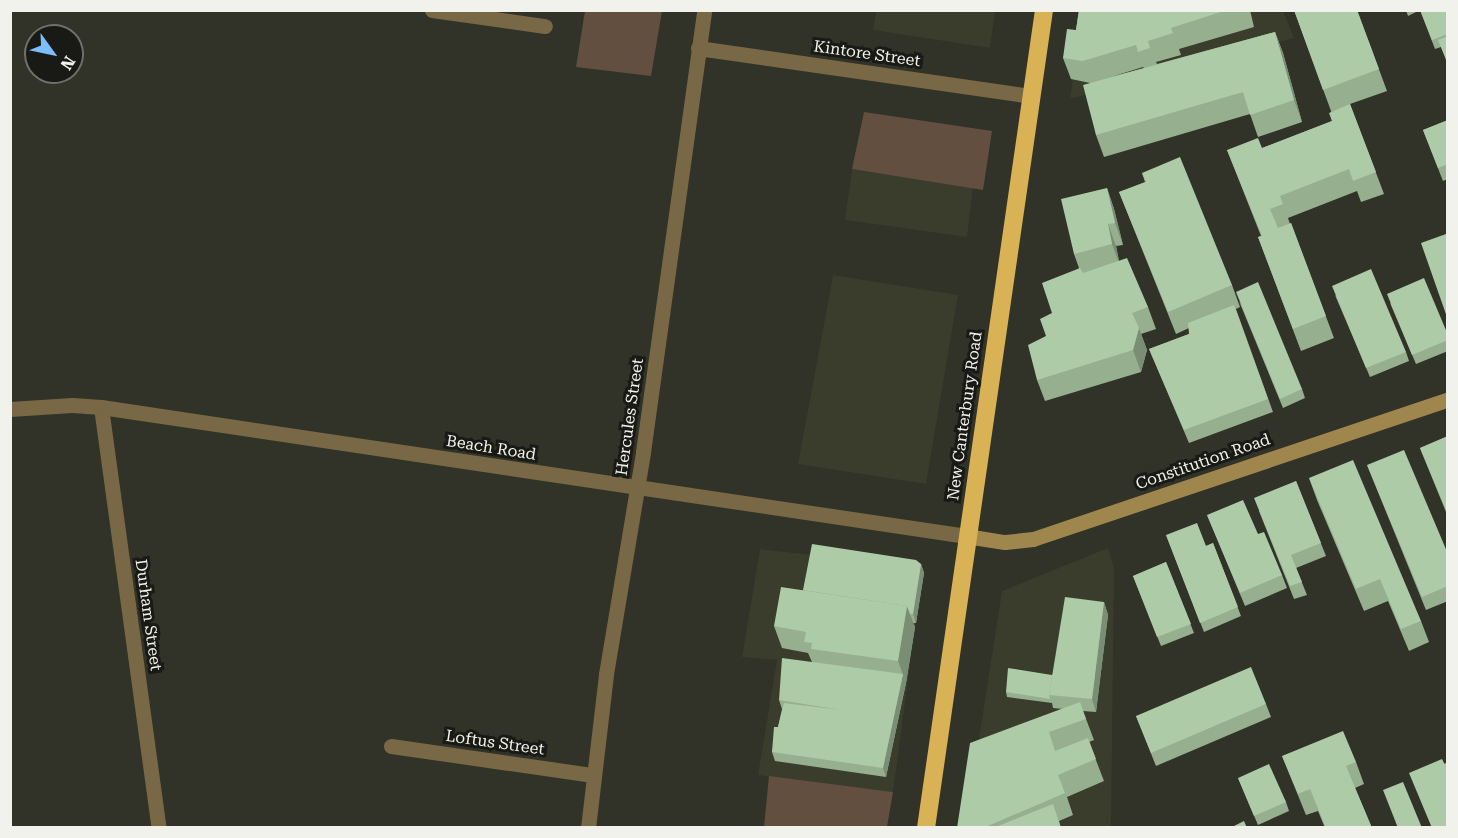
<!DOCTYPE html>
<style>
body{margin:0}
#map{position:relative;width:1458px;height:838px;overflow:hidden;background:#313228;font-family:"Roboto Serif",serif}
div>[style]{position:absolute}
[style*='--x']{left:calc(var(--x)*1px);top:calc(var(--y)*1px);width:calc(var(--w)*1px);rotate:calc(var(--a)*1deg)}
.built>*{inset:0;background:#3a3c2c}
.green>*{inset:0;background:#634f3f}
.street>*{height:15px;margin:-7.5px;padding:0 7.5px;transform-origin:7.5px;border-radius:7.5px;background:#786845}
.secondary>*{height:15px;margin:-7.5px;padding:0 7.5px;transform-origin:7.5px;border-radius:7.5px;background:#9f864d}
.highway>*{height:18px;margin:-9px;padding:0 9px;transform-origin:9px;border-radius:9px;background:#d9b255}
.wall>*{inset:0;background:#95af8f}
.shaded-wall>*{inset:0;background:#798e74}
.building>*{inset:0;background:#adcba6}
span{translate:-50% -50%;white-space:nowrap;text-align:center;line-height:1.15;-webkit-text-stroke:6px #191915;paint-order:stroke}
.street-label{font-size:16px;color:#f1f2eb}
.frame{position:absolute;inset:0;border:12px solid #f1f2eb;pointer-events:none}
.north{position:absolute;left:24px;top:24px;width:60px;height:60px;box-sizing:border-box;background:#191915;border:2px solid #6f706b;border-radius:50%;rotate:123deg;font-size:16px;font-weight:700;line-height:24px;text-align:center;color:#f1f2eb}
.north::after{content:'';display:block;margin:auto;width:21px;height:27px;background:#7cbef9;clip-path:polygon(50% 0,100% 100%,50% 72%,0 100%)}
</style>
<div id="map">
<div class="built">
<div style="clip-path:polygon(876px 11px,995px 11px,990px 48px,873px 30px)"></div>
<div style="clip-path:polygon(1082px 11px,1283px 11px,1294px 38px,1070px 99px)"></div>
<div style="clip-path:polygon(852px 169px,973px 187px,967px 237px,845px 220px)"></div>
<div style="clip-path:polygon(833px 275px,958px 295px,926px 484px,798px 464px)"></div>
<div style="clip-path:polygon(1108px 548px,1114px 568px,1111px 827px,965px 828px,1002px 591px)"></div>
<div style="clip-path:polygon(760px 549px,923px 568px,893px 792px,758px 775px,777px 660px,742px 657px)"></div>
</div>
<div class="green">
<div style="clip-path:polygon(585px 11px,662px 11px,651px 76px,576px 67px)"></div>
<div style="clip-path:polygon(864px 112px,992px 131px,983px 190px,852px 169px)"></div>
<div style="clip-path:polygon(769px 776px,893px 792px,887px 827px,764px 827px)"></div>
</div>
<div class="street">
<div style="--x:432;--y:10;--w:114;--a:8.1"></div>
<div style="--x:698;--y:48;--w:337;--a:8.2"></div>
<div style="--x:101;--y:407;--w:425;--a:82.2"></div>
<div style="--x:10;--y:409;--w:62;--a:-3.7"></div>
<div style="--x:72;--y:405;--w:29;--a:4"></div>
<div style="--x:101;--y:407;--w:875;--a:8.48"></div>
<div style="--x:391;--y:746;--w:204;--a:8.2"></div>
<div style="--x:588;--y:828;--w:155;--a:-83.3"></div>
<div style="--x:606;--y:674;--w:225;--a:-80.5"></div>
<div style="--x:643;--y:452;--w:446;--a:-82.1"></div>
</div>
<div class="secondary">
<div style="--x:966;--y:536;--w:39;--a:9"></div>
<div style="--x:1005;--y:542;--w:28;--a:-6"></div>
<div style="--x:1033;--y:539;--w:438;--a:-18.6"></div>
</div>
<div class="highway">
<div style="--x:926;--y:828;--w:826;--a:-81.79"></div>
</div>
<div class="wall">
<div style="clip-path:polygon(evenodd,1079px 10px,1250px 10px,1254px 27px,1179px 49px,1181px 55px,1156px 62px,1157px 64px,1275px 32px,1283px 53px,1302px 122px,1258px 137px,1250px 114px,1104px 157px,1096px 135px,1090px 83px,1071px 79px,1063px 58px,1076px 30px,1079px 10px,1143px 67px,1144px 68px,1111px 77px,1143px 67px)"></div>
<div style="clip-path:polygon(1294px 10px,1357px 10px,1387px 91px,1350px 104px,1384px 194px,1361px 202px,1357px 191px,1288px 218px,1290px 224px,1291px 223px,1334px 338px,1301px 351px,1258px 237px,1261px 236px,1227px 150px,1262px 148px,1332px 121px,1331px 111px)"></div>
<div style="clip-path:polygon(1406px 10px,1420px 10px,1408px 16px)"></div>
<div style="clip-path:polygon(1420px 10px,1448px 10px,1448px 65px,1441px 47px,1435px 49px)"></div>
<div style="clip-path:polygon(1448px 120px,1448px 179px,1443px 181px,1423px 130px)"></div>
<div style="clip-path:polygon(1142px 173px,1232px 285px,1240px 307px,1236px 309px,1273px 412px,1189px 443px,1149px 349px,1189px 334px,1189px 328px,1176px 334px,1119px 192px,1145px 182px)"></div>
<div style="clip-path:polygon(1107px 188px,1114px 209px,1123px 245px,1116px 246px,1119px 261px,1148px 307px,1156px 329px,1141px 334px,1147px 350px,1141px 372px,1045px 401px,1037px 380px,1046px 336px,1052px 313px,1079px 268px,1074px 254px)"></div>
<div style="clip-path:polygon(1335px 295px,1406px 352px,1409px 361px,1370px 377px)"></div>
<div style="clip-path:polygon(1239px 301px,1302px 389px,1305px 398px,1283px 408px)"></div>
<div style="clip-path:polygon(1390px 303px,1448px 335px,1448px 351px,1416px 364px)"></div>
<div style="clip-path:polygon(1448px 436px,1448px 517px,1420px 448px)"></div>
<div style="clip-path:polygon(1367px 465px,1448px 554px,1448px 601px,1426px 610px)"></div>
<div style="clip-path:polygon(1309px 478px,1421px 621px,1429px 642px,1409px 651px,1388px 601px,1364px 611px,1317px 500px)"></div>
<div style="clip-path:polygon(1296px 481px,1326px 556px,1296px 568px,1307px 595px,1294px 599px,1259px 511px)"></div>
<div style="clip-path:polygon(1207px 515px,1258px 534px,1282px 575px,1287px 588px,1245px 606px)"></div>
<div style="clip-path:polygon(1166px 535px,1206px 546px,1213px 543px,1241px 616px,1204px 632px)"></div>
<div style="clip-path:polygon(1166px 562px,1194px 633px,1161px 646px,1133px 576px)"></div>
<div style="clip-path:polygon(921px 564px,924px 573px,916px 623px,913px 623px,915px 627px,906px 683px,886px 777px,775px 761px,772px 752px,778px 727px,782px 709px,779px 700px,812px 662px,808px 653px,782px 648px,774px 626px,803px 590px)"></div>
<div style="clip-path:polygon(1104px 602px,1108px 615px,1096px 712px,1083px 711px,1094px 740px,1089px 742px,1104px 781px,1067px 797px,1073px 815px,1059px 821px,1061px 828px,957px 828px,1063px 709px,1053px 708px,1052px 703px,1007px 697px,1006px 692px,1052px 675px)"></div>
<div style="clip-path:polygon(1266px 704px,1271px 717px,1156px 766px,1136px 716px)"></div>
<div style="clip-path:polygon(1282px 756px,1356px 762px,1364px 784px,1355px 788px,1372px 828px,1325px 828px,1318px 811px,1306px 815px)"></div>
<div style="clip-path:polygon(1238px 778px,1286px 802px,1289px 811px,1258px 825px)"></div>
</div>
<div class="shaded-wall">
<div style="clip-path:polygon(1275px 32px,1283px 53px,1302px 122px,1294px 100px)"></div>
<div style="clip-path:polygon(1107px 188px,1114px 209px,1123px 245px,1115px 223px)"></div>
<div style="clip-path:polygon(1108px 224px,1116px 246px,1120px 266px,1112px 244px)"></div>
<div style="clip-path:polygon(1139px 328px,1147px 350px,1141px 372px,1133px 350px)"></div>
<div style="clip-path:polygon(921px 564px,924px 573px,916px 623px,913px 614px)"></div>
<div style="clip-path:polygon(1104px 602px,1108px 615px,1096px 712px,1092px 699px)"></div>
<div style="clip-path:polygon(907px 606px,915px 627px,906px 683px,898px 661px)"></div>
<div style="clip-path:polygon(903px 674px,906px 683px,886px 777px,883px 768px)"></div>
</div>
<div class="building">
<div style="clip-path:polygon(1079px 10px,1227px 10px,1171px 28px,1173px 33px,1148px 41px,1150px 48px,1138px 52px,1136px 45px,1083px 61px,1063px 58px,1067px 29px,1076px 30px)"></div>
<div style="clip-path:polygon(1294px 10px,1357px 10px,1379px 69px,1323px 90px)"></div>
<div style="clip-path:polygon(1420px 10px,1448px 10px,1448px 34px,1432px 40px)"></div>
<div style="clip-path:polygon(1275px 32px,1294px 100px,1250px 115px,1243px 92px,1096px 135px,1083px 85px)"></div>
<div style="clip-path:polygon(1448px 36px,1448px 64px,1438px 40px)"></div>
<div style="clip-path:polygon(1350px 104px,1376px 172px,1353px 181px,1349px 169px,1280px 196px,1283px 204px,1270px 209px,1278px 228px,1291px 223px,1326px 316px,1293px 329px,1258px 237px,1262px 236px,1227px 150px,1258px 138px,1262px 148px,1332px 121px,1329px 113px)"></div>
<div style="clip-path:polygon(1448px 120px,1448px 164px,1438px 168px,1423px 130px)"></div>
<div style="clip-path:polygon(1180px 157px,1232px 285px,1168px 312px,1119px 192px,1146px 182px,1142px 173px)"></div>
<div style="clip-path:polygon(1107px 188px,1115px 223px,1108px 224px,1112px 244px,1074px 254px,1061px 199px)"></div>
<div style="clip-path:polygon(1446px 234px,1448px 240px,1448px 320px,1421px 243px)"></div>
<div style="clip-path:polygon(1127px 258px,1148px 307px,1132px 313px,1139px 328px,1133px 350px,1037px 380px,1028px 345px,1046px 336px,1040px 319px,1052px 313px,1042px 283px,1080px 268px,1083px 273px)"></div>
<div style="clip-path:polygon(1371px 269px,1406px 352px,1366px 368px,1332px 286px)"></div>
<div style="clip-path:polygon(1424px 278px,1448px 335px,1448px 340px,1412px 355px,1387px 294px)"></div>
<div style="clip-path:polygon(1258px 282px,1302px 389px,1280px 399px,1236px 292px)"></div>
<div style="clip-path:polygon(1234px 305px,1268px 399px,1184px 430px,1149px 349px,1189px 334px,1188px 323px)"></div>
<div style="clip-path:polygon(1448px 436px,1448px 515px,1420px 448px)"></div>
<div style="clip-path:polygon(1404px 450px,1448px 554px,1448px 586px,1422px 597px,1367px 465px)"></div>
<div style="clip-path:polygon(1353px 460px,1421px 621px,1401px 629px,1380px 579px,1356px 589px,1309px 478px)"></div>
<div style="clip-path:polygon(1296px 481px,1321px 543px,1291px 555px,1302px 582px,1290px 586px,1254px 498px)"></div>
<div style="clip-path:polygon(1243px 500px,1258px 534px,1264px 532px,1282px 575px,1240px 593px,1207px 515px)"></div>
<div style="clip-path:polygon(1197px 523px,1206px 546px,1213px 543px,1238px 607px,1200px 623px,1166px 535px)"></div>
<div style="clip-path:polygon(812px 544px,916px 560px,921px 564px,913px 614px,910px 614px,907px 606px,803px 590px)"></div>
<div style="clip-path:polygon(1166px 562px,1191px 624px,1157px 637px,1133px 576px)"></div>
<div style="clip-path:polygon(781px 587px,907px 606px,898px 661px,811px 649px,812px 643px,804px 642px,806px 632px,774px 626px)"></div>
<div style="clip-path:polygon(1065px 597px,1104px 602px,1092px 699px,1049px 695px)"></div>
<div style="clip-path:polygon(782px 658px,903px 674px,883px 768px,772px 752px,774px 727px,778px 727px,784px 703px,841px 710px,779px 700px)"></div>
<div style="clip-path:polygon(1251px 667px,1266px 704px,1151px 753px,1136px 716px)"></div>
<div style="clip-path:polygon(1008px 668px,1052px 675px,1049px 695px,1050px 699px,1006px 692px)"></div>
<div style="clip-path:polygon(1080px 702px,1086px 719px,1049px 732px,1055px 751px,1088px 738px,1096px 759px,1058px 775px,1065px 793px,983px 828px,957px 828px,970px 743px)"></div>
<div style="clip-path:polygon(1343px 731px,1356px 762px,1346px 766px,1372px 828px,1326px 828px,1310px 789px,1298px 794px,1282px 756px)"></div>
<div style="clip-path:polygon(1442px 759px,1448px 771px,1448px 828px,1432px 828px,1409px 773px)"></div>
<div style="clip-path:polygon(1448px 762px,1448px 771px,1444px 764px)"></div>
<div style="clip-path:polygon(1269px 764px,1286px 802px,1254px 816px,1238px 778px)"></div>
<div style="clip-path:polygon(1403px 782px,1422px 828px,1398px 828px,1383px 790px)"></div>
<div style="clip-path:polygon(1053px 804px,1061px 828px,993px 828px)"></div>
<div style="clip-path:polygon(1244px 821px,1247px 828px,1230px 828px)"></div>
</div>
<div class="street-label">
<span style="left:867px;top:54px;rotate:8deg">Kintore Street</span>
<span style="left:965px;top:416px;rotate:-82deg">New Canterbury Road</span>
<span style="left:630px;top:417px;rotate:-82deg">Hercules Street</span>
<span style="left:491px;top:448px;rotate:9deg">Beach Road</span>
<span style="left:1203px;top:462px;rotate:-19deg">Constitution Road</span>
<span style="left:148px;top:615px;rotate:82deg">Durham Street</span>
<span style="left:495px;top:743px;rotate:8deg">Loftus Street</span>
</div>
<div class="frame"></div>
<div class="north">N</div>
</div>
